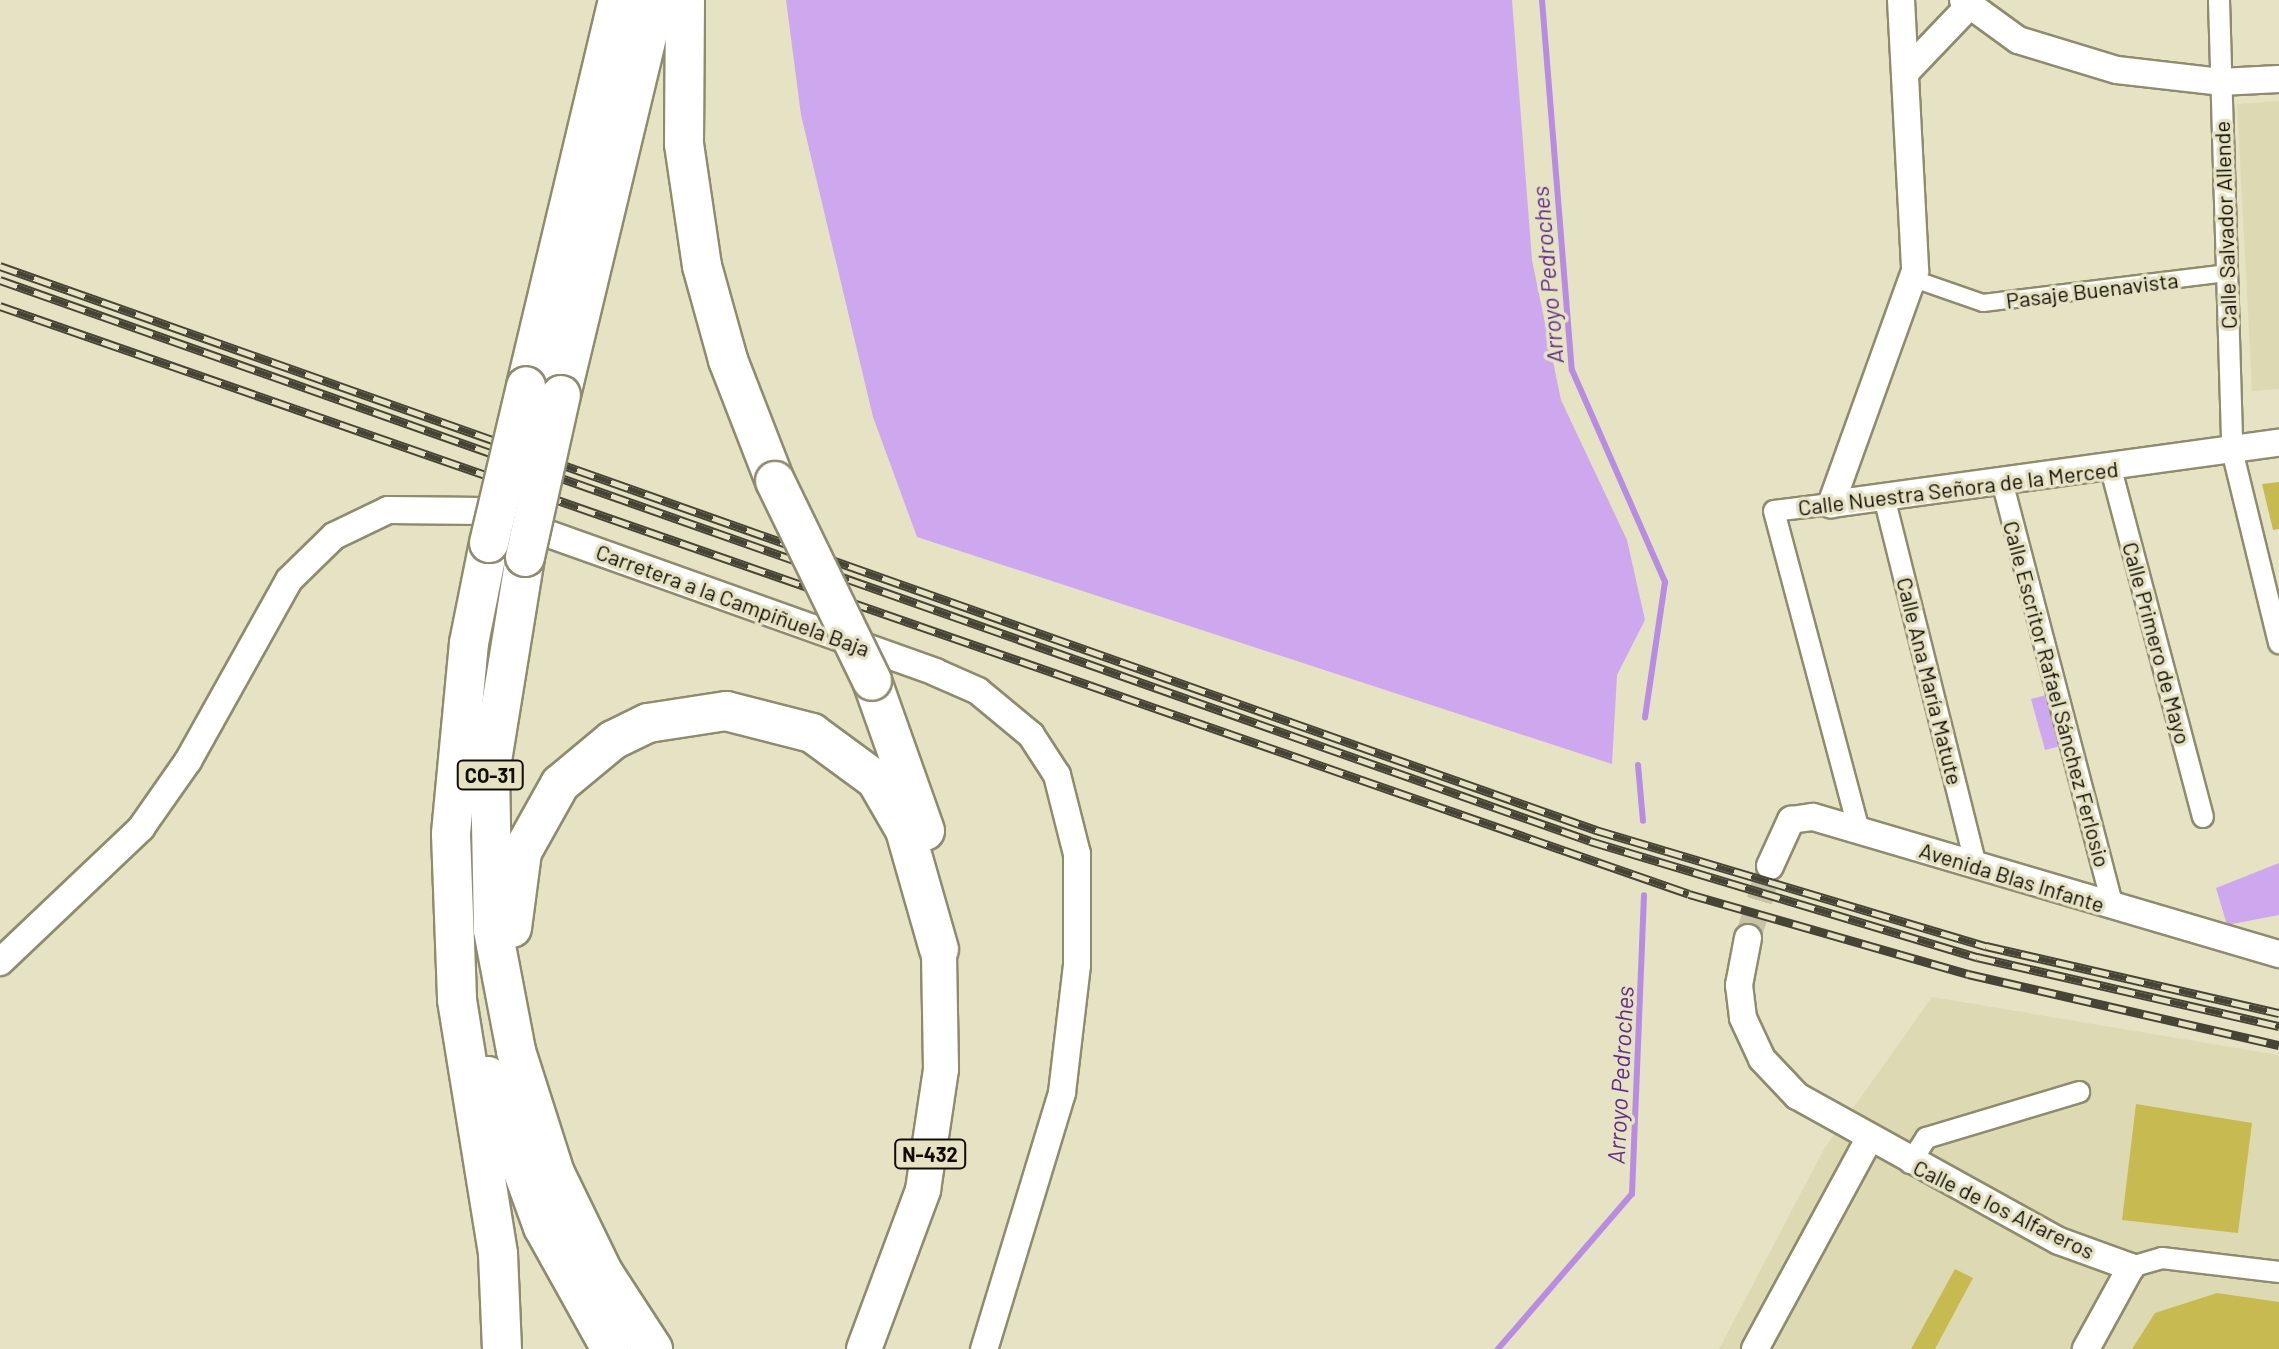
<!DOCTYPE html>
<meta charset="utf-8">
<style>
body{margin:0}
#map{position:relative;width:2279px;height:1349px;overflow:hidden;background:#e6e3c4;font-family:Barlow,sans-serif}
div>[style]{position:absolute}
[style*='--x']{left:calc(var(--x)*1px);top:calc(var(--y)*1px);width:calc(var(--w)*1px);rotate:calc(var(--a)*1deg)}
.built>*{inset:0;background:#dddab3}
.green>*{inset:0;background:#cda8ef}
.stream>*{height:6px;margin:-3px;padding:0 3px;transform-origin:3px;border-radius:3px;background:#b88ce0}
.building>*{inset:0;background:#c7ba50}
.tertiary-tunnel>*{height:26px;margin-top:-13px;transform-origin:0;background:repeating-linear-gradient(90deg,#c6c3a7 0 26px,transparent 0 39px)}
.roads{filter:drop-shadow(2px 0 #8e8b6e) drop-shadow(-2px 0 #8e8b6e) drop-shadow(0 2px #8e8b6e) drop-shadow(0 -2px #8e8b6e)}
.pedestrian>*{height:16px;margin:-8px;padding:0 8px;transform-origin:8px;border-radius:8px;background:#fff}
.minor>*{height:20px;margin:-10px;padding:0 10px;transform-origin:10px;border-radius:10px;background:#fff}
.tertiary>*{height:26px;margin:-13px;padding:0 13px;transform-origin:13px;border-radius:13px;background:#fff}
.trunk>*{height:34px;margin:-17px;padding:0 17px;transform-origin:17px;border-radius:17px;background:#fff}
.motorway>*{height:38px;margin:-19px;padding:0 19px;transform-origin:19px;border-radius:19px;background:#fff}
.rail>*{height:9px;margin-top:-4.5px;transform-origin:0;background:repeating-linear-gradient(90deg,#e6e3c4 0 18px,#464435 0 36px);box-sizing:border-box;border-block:2px solid #464435}
.bridges{filter:drop-shadow(2px 0 #8e8b6e) drop-shadow(-2px 0 #8e8b6e) drop-shadow(0 2px #8e8b6e) drop-shadow(0 -2px #8e8b6e)}
.motorway-bridge>*{height:38px;margin:-19px;padding:0 19px;transform-origin:19px;border-radius:19px;background:#fff}
span{translate:-50% -50%;white-space:nowrap;text-align:center;line-height:1.15;-webkit-text-stroke:7px #e6e3c4;paint-order:stroke}
.shield-label span{padding:2px 6px;background:#e6e3c4;border:2px solid;border-radius:6px;-webkit-text-stroke-width:0}
.shield-label{font-size:20px;color:#0f0d04;font-weight:700}
.street-label{font-size:22px;color:#0f0d04}
.water-label{font-size:24px;color:#632a8c;font-style:italic}
</style>
<div id="map">
<div class="built">
<div style="clip-path:polygon(2279px 101px,2279px 389px,2252px 391px,2237px 104px)"></div>
<div style="clip-path:polygon(1932px 997px,2279px 1055px,2279px 1349px,1719px 1349px,1824px 1149px)"></div>
</div>
<div class="green">
<div style="clip-path:polygon(786px 0,1512px 0,1532px 260px,1561px 400px,1627px 540px,1645px 620px,1617px 675px,1612px 764px,917px 537px,873px 417px,801px 115px)"></div>
<div style="clip-path:polygon(2050px 694px,2064px 745px,2045px 750px,2031px 699px)"></div>
<div style="clip-path:polygon(2279px 863px,2279px 915px,2227px 925px,2216px 888px)"></div>
</div>
<div class="stream">
<div style="--x:1542;--y:0;--w:371;--a:85.4"></div>
<div style="--x:1572;--y:370;--w:232;--a:66.3"></div>
<div style="--x:1665;--y:582;--w:137;--a:98.4"></div>
<div style="--x:1638;--y:765;--w:56;--a:84.9"></div>
<div style="--x:1498;--y:1349;--w:205;--a:-49.2"></div>
<div style="--x:1632;--y:1194;--w:299;--a:-87.7"></div>
</div>
<div class="building">
<div style="clip-path:polygon(2279px 482px,2279px 529px,2273px 530px,2262px 484px)"></div>
<div style="clip-path:polygon(2136px 1104px,2252px 1123px,2238px 1233px,2122px 1220px)"></div>
<div style="clip-path:polygon(1955px 1269px,1973px 1278px,1935px 1349px,1911px 1349px)"></div>
<div style="clip-path:polygon(2217px 1293px,2279px 1302px,2279px 1349px,2132px 1349px,2155px 1313px)"></div>
</div>
<div class="tertiary-tunnel">
<div style="--x:1748;--y:938;--w:75;--a:-73"></div>
</div>
<div class="roads">
<div class="pedestrian">
<div style="--x:1914;--y:279;--w:73;--a:19.2"></div>
<div style="--x:1983;--y:303;--w:245;--a:-7"></div>
</div>
<div class="minor">
<div style="--x:2219;--y:0;--w:450;--a:88.3"></div>
<div style="--x:2232;--y:450;--w:199;--a:76.3"></div>
<div style="--x:2111;--y:469;--w:360;--a:75.2"></div>
<div style="--x:2002;--y:481;--w:441;--a:75.4"></div>
<div style="--x:1884;--y:497;--w:379;--a:76"></div>
<div style="--x:1831;--y:504;--w:57;--a:173"></div>
<div style="--x:1774;--y:511;--w:330;--a:75.1"></div>
<div style="--x:1910;--y:1163;--w:30;--a:-57"></div>
<div style="--x:1926;--y:1138;--w:160;--a:-16.7"></div>
<div style="--x:2131;--y:1267;--w:32;--a:-16"></div>
<div style="--x:2162;--y:1258;--w:118;--a:6.8"></div>
</div>
<div class="tertiary">
<div style="--x:1901;--y:0;--w:271;--a:87"></div>
<div style="--x:1915;--y:271;--w:248;--a:109.8"></div>
<div style="--x:1831;--y:504;--w:452;--a:-7.8"></div>
<div style="--x:1963;--y:0;--w:68;--a:36"></div>
<div style="--x:2018;--y:40;--w:103;--a:16.9"></div>
<div style="--x:2117;--y:70;--w:104;--a:6.6"></div>
<div style="--x:2220;--y:82;--w:59;--a:-2.9"></div>
<div style="--x:1905;--y:73;--w:93;--a:-46.3"></div>
<div style="--x:1770;--y:866;--w:51;--a:-65.5"></div>
<div style="--x:1791;--y:820;--w:22;--a:-8"></div>
<div style="--x:1813;--y:817;--w:486;--a:16.4"></div>
<div style="--x:1748;--y:938;--w:48;--a:100.8"></div>
<div style="--x:1739;--y:985;--w:33;--a:83"></div>
<div style="--x:1743;--y:1018;--w:45;--a:65.1"></div>
<div style="--x:1762;--y:1059;--w:51;--a:46.6"></div>
<div style="--x:1797;--y:1096;--w:299;--a:29"></div>
<div style="--x:2059;--y:1241;--w:77;--a:19.9"></div>
<div style="--x:2131;--y:1267;--w:94;--a:118.8"></div>
<div style="--x:0;--y:962;--w:195;--a:-43.5"></div>
<div style="--x:141;--y:828;--w:82;--a:-55"></div>
<div style="--x:188;--y:761;--w:207;--a:-60.8"></div>
<div style="--x:289;--y:580;--w:63;--a:-44.4"></div>
<div style="--x:334;--y:536;--w:60;--a:-25.7"></div>
<div style="--x:388;--y:510;--w:96;--a:0.6"></div>
<div style="--x:484;--y:511;--w:479;--a:19.6"></div>
<div style="--x:935;--y:672;--w:47;--a:23.8"></div>
<div style="--x:978;--y:691;--w:69;--a:39.7"></div>
<div style="--x:1031;--y:735;--w:48;--a:57"></div>
<div style="--x:1057;--y:775;--w:81;--a:75.8"></div>
<div style="--x:1077;--y:854;--w:111;--a:90"></div>
<div style="--x:1077;--y:965;--w:129;--a:96.7"></div>
<div style="--x:1062;--y:1093;--w:268;--a:106.9"></div>
<div style="--x:1755;--y:1349;--w:237;--a:-61.5"></div>
</div>
<div class="trunk">
<div style="--x:864;--y:1349;--w:170;--a:-69.6"></div>
<div style="--x:923;--y:1190;--w:122;--a:-81.5"></div>
<div style="--x:941;--y:1069;--w:120;--a:-91"></div>
</div>
<div class="motorway">
<div style="--x:685;--y:0;--w:144;--a:90.4"></div>
<div style="--x:684;--y:144;--w:123;--a:81.6"></div>
<div style="--x:702;--y:266;--w:98;--a:74.5"></div>
<div style="--x:728;--y:360;--w:130;--a:68.8"></div>
<div style="--x:526;--y:386;--w:397;--a:-76.6"></div>
<div style="--x:561;--y:395;--w:406;--a:-76.5"></div>
<div style="--x:489;--y:543;--w:102;--a:101.3"></div>
<div style="--x:469;--y:643;--w:192;--a:95.4"></div>
<div style="--x:451;--y:834;--w:166;--a:87.9"></div>
<div style="--x:457;--y:1000;--w:257;--a:80.8"></div>
<div style="--x:498;--y:1254;--w:95;--a:87.6"></div>
<div style="--x:525;--y:557;--w:218;--a:99.2"></div>
<div style="--x:490;--y:772;--w:158;--a:88.9"></div>
<div style="--x:493;--y:930;--w:123;--a:79.2"></div>
<div style="--x:516;--y:1051;--w:128;--a:72.3"></div>
<div style="--x:555;--y:1173;--w:110;--a:64.1"></div>
<div style="--x:603;--y:1272;--w:92;--a:57"></div>
<div style="--x:872;--y:681;--w:159;--a:70.5"></div>
<div style="--x:512;--y:928;--w:77;--a:-82.5"></div>
<div style="--x:522;--y:852;--w:78;--a:-60.8"></div>
<div style="--x:560;--y:784;--w:69;--a:-39.7"></div>
<div style="--x:613;--y:740;--w:39;--a:-26"></div>
<div style="--x:648;--y:723;--w:79;--a:-8.7"></div>
<div style="--x:726;--y:711;--w:89;--a:14.3"></div>
<div style="--x:812;--y:733;--w:79;--a:36.3"></div>
<div style="--x:876;--y:780;--w:58;--a:59.9"></div>
<div style="--x:905;--y:830;--w:124;--a:74.1"></div>
<div style="--x:488;--y:1076;--w:161;--a:70"></div>
<div style="--x:543;--y:1227;--w:140;--a:60.9"></div>
</div>
</div>
<div class="rail">
<div style="--x:0;--y:266;--w:1693;--a:19.46"></div>
<div style="--x:1596;--y:830;--w:407;--a:16.6"></div>
<div style="--x:1986;--y:946;--w:301;--a:12.9"></div>
<div style="--x:0;--y:280;--w:1686;--a:19.43"></div>
<div style="--x:1590;--y:841;--w:404;--a:16.7"></div>
<div style="--x:1977;--y:957;--w:310;--a:12.9"></div>
<div style="--x:0;--y:306;--w:1788;--a:19.19"></div>
<div style="--x:1689;--y:894;--w:290;--a:16"></div>
<div style="--x:1968;--y:974;--w:319;--a:12.9"></div>
</div>
<div class="bridges">
<div class="motorway-bridge">
<div style="--x:775;--y:481;--w:222;--a:64.1"></div>
<div style="--x:489;--y:543;--w:161;--a:-76.7"></div>
<div style="--x:525;--y:557;--w:166;--a:-77.5"></div>
</div>
</div>
<div class="shield-label">
<span style="left:490px;top:775px">CO-31</span>
<span style="left:930px;top:1154px">N-432</span>
</div>
<div class="street-label">
<span style="left:2225px;top:225px;rotate:-92deg">Calle Salvador Allende</span>
<span style="left:2092px;top:290px;rotate:-7deg">Pasaje Buenavista</span>
<span style="left:1958px;top:488px;rotate:-7deg">Calle Nuestra Señora de la Merced</span>
<span style="left:733px;top:600px;rotate:20deg">Carretera a la Campiñuela Baja</span>
<span style="left:2157px;top:643px;rotate:75deg">Calle Primero de Mayo</span>
<span style="left:1930px;top:681px;rotate:76deg">Calle Ana María Matute</span>
<span style="left:2057px;top:694px;rotate:75deg">Calle Escritor Rafael Sánchez Ferlosio</span>
<span style="left:2012px;top:877px;rotate:17deg">Avenida Blas Infante</span>
<span style="left:2004px;top:1209px;rotate:26deg">Calle de los Alfareros</span>
</div>
<div class="water-label">
<span style="left:1547px;top:275px;rotate:-95deg">Arroyo Pedroches</span>
<span style="left:1620px;top:1075px;rotate:-87deg">Arroyo Pedroches</span>
</div>
</div>
